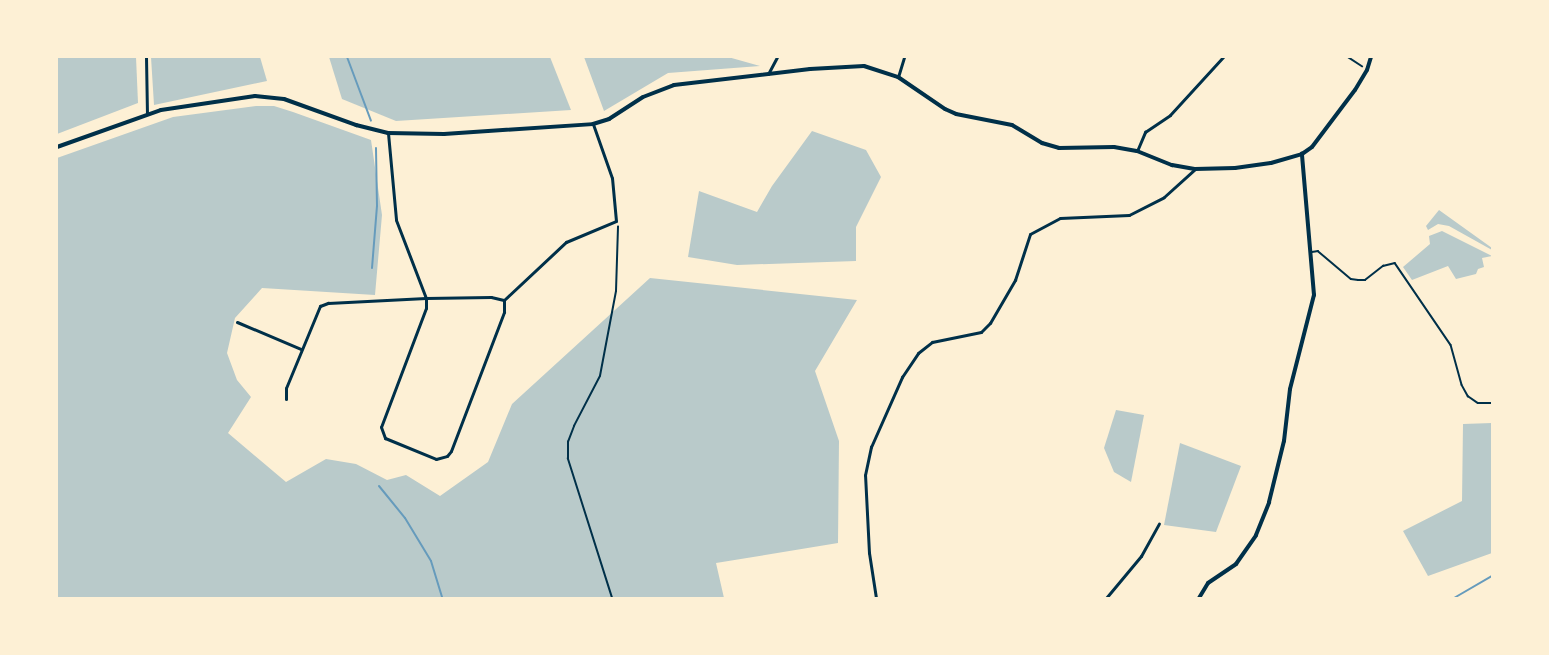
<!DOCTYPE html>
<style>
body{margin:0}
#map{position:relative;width:1549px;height:655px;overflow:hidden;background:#fdf0d5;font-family:Helvetica,sans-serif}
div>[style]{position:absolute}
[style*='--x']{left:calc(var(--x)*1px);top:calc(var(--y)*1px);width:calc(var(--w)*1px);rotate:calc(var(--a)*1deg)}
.green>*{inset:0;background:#b9caca}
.stream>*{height:2px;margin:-1px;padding:0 1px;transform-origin:1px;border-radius:1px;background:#669bbc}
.path>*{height:1.5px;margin:-0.75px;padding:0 0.75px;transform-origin:0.75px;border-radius:0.75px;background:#003049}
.service>*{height:1.5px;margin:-0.75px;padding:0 0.75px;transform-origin:0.75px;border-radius:0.75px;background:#003049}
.minor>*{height:3px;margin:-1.5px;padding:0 1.5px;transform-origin:1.5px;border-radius:1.5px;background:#003049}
.tertiary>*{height:4px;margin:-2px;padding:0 2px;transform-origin:2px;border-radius:2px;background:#003049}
span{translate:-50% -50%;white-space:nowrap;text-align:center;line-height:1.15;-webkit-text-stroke:4.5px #fdf0d5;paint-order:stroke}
.frame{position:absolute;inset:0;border:58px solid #fdf0d5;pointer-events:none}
</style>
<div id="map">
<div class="green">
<div style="clip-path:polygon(57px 57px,136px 57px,138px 103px,57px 134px)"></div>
<div style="clip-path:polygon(151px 57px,260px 57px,267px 81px,154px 105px)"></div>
<div style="clip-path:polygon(329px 57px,550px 57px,571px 110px,396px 121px,342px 99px)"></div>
<div style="clip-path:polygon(584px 57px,728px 57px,760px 66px,668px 73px,604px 111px)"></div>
<div style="clip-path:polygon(256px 106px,274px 106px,293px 112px,371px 140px,382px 215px,375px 295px,262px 288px,235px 318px,227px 353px,237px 380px,251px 397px,228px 433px,286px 482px,326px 459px,356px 464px,387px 480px,406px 475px,440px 496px,488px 462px,512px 404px,650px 278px,857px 300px,815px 371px,839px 441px,838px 543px,716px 563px,724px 598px,57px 598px,57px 158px,173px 117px)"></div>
<div style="clip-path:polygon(812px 131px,866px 150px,881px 177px,856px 227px,856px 261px,737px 265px,688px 257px,699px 191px,757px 212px,772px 186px)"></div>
<div style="clip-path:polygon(1439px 210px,1492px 248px,1492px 250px,1449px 226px,1438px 224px,1428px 230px,1426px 226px)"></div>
<div style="clip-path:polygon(1442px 231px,1492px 256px,1482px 258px,1484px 267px,1478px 269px,1476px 274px,1456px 279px,1448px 266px,1412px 280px,1403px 267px,1430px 244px,1429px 236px)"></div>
<div style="clip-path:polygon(1116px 410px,1144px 415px,1131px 482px,1114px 472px,1104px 448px)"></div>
<div style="clip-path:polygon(1492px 423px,1492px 553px,1428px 576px,1403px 531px,1462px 501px,1463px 424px)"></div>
<div style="clip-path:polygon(1180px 443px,1241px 466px,1216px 532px,1164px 525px)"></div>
</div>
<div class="stream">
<div style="--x:347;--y:57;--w:68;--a:69.4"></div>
<div style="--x:372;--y:268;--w:62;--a:-85.4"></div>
<div style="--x:377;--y:206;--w:58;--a:-91"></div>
<div style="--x:379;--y:486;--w:41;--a:50.9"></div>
<div style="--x:405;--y:518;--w:50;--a:58.8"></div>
<div style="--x:431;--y:561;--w:39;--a:73"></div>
<div style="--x:1454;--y:598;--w:44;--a:-30.1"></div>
</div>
<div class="path">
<div style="--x:1348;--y:57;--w:17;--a:33"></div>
<div style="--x:612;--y:598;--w:146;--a:-107.6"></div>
<div style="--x:568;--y:459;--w:17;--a:-90"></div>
<div style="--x:568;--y:442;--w:17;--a:-69"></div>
<div style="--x:574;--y:426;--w:56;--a:-62.5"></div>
<div style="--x:600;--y:376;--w:86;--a:-79.3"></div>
<div style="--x:616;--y:291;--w:64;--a:-88.2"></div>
</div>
<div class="service">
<div style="--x:1312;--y:252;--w:6;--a:-9"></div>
<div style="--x:1318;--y:251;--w:43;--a:40.3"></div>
<div style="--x:1351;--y:279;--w:7;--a:8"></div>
<div style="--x:1358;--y:280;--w:7;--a:0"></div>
<div style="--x:1365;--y:280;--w:23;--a:-38"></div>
<div style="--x:1383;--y:266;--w:12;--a:-14"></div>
<div style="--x:1395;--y:263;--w:99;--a:55.7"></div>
<div style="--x:1451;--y:345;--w:41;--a:74.6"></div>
<div style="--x:1462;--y:385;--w:13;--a:61"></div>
<div style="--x:1468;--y:396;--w:12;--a:35"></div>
<div style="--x:1478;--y:403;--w:14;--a:0"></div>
</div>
<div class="minor">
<div style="--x:146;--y:57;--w:57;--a:89"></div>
<div style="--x:768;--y:74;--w:19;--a:-62"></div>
<div style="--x:898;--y:77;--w:21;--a:-73"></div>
<div style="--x:388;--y:133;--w:87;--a:84.7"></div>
<div style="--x:396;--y:220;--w:84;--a:69"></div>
<div style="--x:426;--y:298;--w:10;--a:90"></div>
<div style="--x:426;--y:308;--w:127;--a:110.7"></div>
<div style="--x:381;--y:427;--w:12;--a:70"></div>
<div style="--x:385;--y:438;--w:55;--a:22.4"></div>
<div style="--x:436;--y:459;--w:11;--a:-15"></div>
<div style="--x:447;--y:456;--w:6;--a:-51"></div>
<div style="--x:451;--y:451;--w:149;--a:-69.1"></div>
<div style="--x:504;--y:312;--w:12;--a:-90"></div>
<div style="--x:1137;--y:151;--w:21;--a:-67"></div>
<div style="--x:1145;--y:132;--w:30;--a:-34"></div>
<div style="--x:1170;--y:115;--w:79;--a:-47.6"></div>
<div style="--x:237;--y:322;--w:69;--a:22.9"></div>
<div style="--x:286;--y:399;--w:11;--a:-90"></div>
<div style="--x:286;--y:388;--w:89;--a:-67.5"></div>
<div style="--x:320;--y:306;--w:9;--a:-21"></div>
<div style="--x:328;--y:303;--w:98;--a:-2.9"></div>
<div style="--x:426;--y:298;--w:65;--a:-0.9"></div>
<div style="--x:491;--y:297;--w:13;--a:13"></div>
<div style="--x:504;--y:300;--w:85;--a:-43.1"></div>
<div style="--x:566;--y:242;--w:54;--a:-22.8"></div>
<div style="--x:616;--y:221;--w:43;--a:-95.3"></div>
<div style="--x:612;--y:178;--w:57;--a:-109.4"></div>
<div style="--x:876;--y:598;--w:46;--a:-98.8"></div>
<div style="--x:869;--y:553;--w:78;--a:-92.9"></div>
<div style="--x:865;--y:475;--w:29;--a:-78"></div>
<div style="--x:871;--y:447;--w:77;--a:-66.1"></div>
<div style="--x:902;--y:377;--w:29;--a:-56"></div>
<div style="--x:918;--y:353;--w:18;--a:-38"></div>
<div style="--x:932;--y:342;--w:50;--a:-11.5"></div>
<div style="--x:981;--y:332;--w:13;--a:-45"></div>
<div style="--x:990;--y:323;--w:50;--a:-59.8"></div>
<div style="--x:1015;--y:280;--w:48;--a:-71.9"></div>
<div style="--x:1030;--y:234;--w:34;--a:-28"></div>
<div style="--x:1060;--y:218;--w:69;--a:-2.5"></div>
<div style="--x:1129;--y:215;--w:39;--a:-27"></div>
<div style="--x:1164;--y:197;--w:42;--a:-42.1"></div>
<div style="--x:1106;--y:598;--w:55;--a:-50.2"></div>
<div style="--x:1141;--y:556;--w:37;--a:-61"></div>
</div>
<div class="tertiary">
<div style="--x:57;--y:147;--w:110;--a:-19.6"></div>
<div style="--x:161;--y:110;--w:95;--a:-8.5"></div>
<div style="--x:255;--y:96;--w:29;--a:6"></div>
<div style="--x:284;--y:99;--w:77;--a:19.9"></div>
<div style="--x:356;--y:125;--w:33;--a:14"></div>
<div style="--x:388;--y:133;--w:56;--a:1"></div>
<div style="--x:444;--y:134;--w:149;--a:-3.8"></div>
<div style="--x:593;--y:124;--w:17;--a:-17"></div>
<div style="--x:609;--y:119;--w:40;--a:-32.9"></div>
<div style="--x:643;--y:97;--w:33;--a:-21"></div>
<div style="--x:674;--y:85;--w:137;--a:-6.7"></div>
<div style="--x:810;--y:69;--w:54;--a:-3.2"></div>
<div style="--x:864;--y:66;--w:36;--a:18"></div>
<div style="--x:898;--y:77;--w:57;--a:34.2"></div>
<div style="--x:945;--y:109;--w:12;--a:24"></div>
<div style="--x:956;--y:114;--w:57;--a:11.1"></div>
<div style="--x:1012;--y:125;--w:35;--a:31"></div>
<div style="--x:1042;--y:143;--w:18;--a:16"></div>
<div style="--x:1059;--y:148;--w:55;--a:-1"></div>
<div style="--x:1114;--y:147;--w:23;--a:10"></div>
<div style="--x:1137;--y:151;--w:38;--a:22"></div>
<div style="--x:1172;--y:165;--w:23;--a:10"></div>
<div style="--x:1195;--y:169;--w:40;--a:-1.4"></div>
<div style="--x:1235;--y:168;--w:36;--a:-8"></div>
<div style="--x:1271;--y:163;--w:32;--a:-16"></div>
<div style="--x:1302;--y:154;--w:12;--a:-35"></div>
<div style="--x:1312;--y:147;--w:71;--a:-53"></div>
<div style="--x:1355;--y:90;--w:23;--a:-59"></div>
<div style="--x:1367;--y:70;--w:14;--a:-73"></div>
<div style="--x:1199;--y:598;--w:17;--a:-59"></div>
<div style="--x:1208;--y:583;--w:34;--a:-34"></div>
<div style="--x:1236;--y:564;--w:35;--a:-55"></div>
<div style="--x:1256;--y:535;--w:35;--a:-68"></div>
<div style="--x:1269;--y:502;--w:63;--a:-76.2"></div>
<div style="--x:1284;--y:441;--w:52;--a:-83.4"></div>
<div style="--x:1290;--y:389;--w:97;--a:-75.7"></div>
<div style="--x:1314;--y:295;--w:142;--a:-94.9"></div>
</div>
<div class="frame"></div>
</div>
